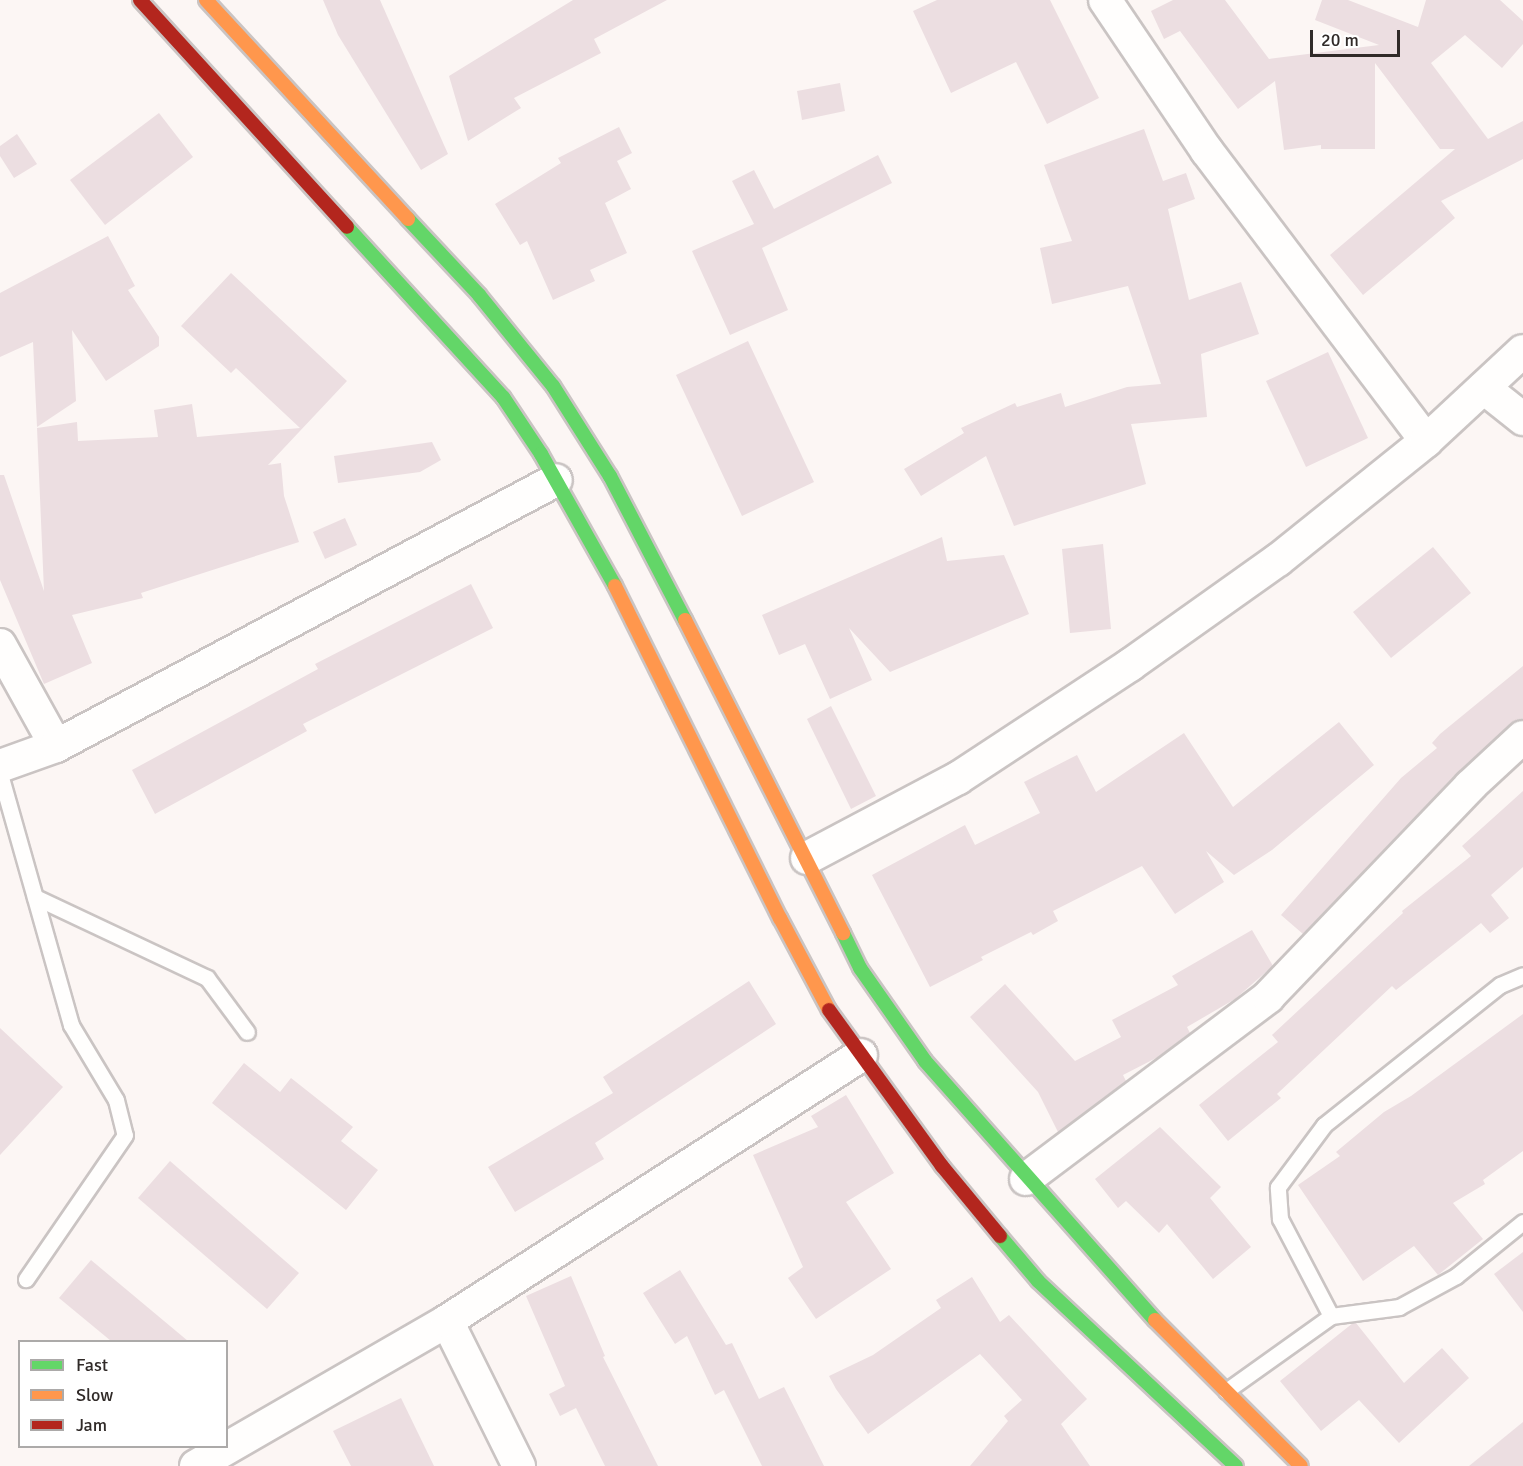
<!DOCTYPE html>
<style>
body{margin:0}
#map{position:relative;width:1523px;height:1466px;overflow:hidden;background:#fcf6f4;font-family:Signika,sans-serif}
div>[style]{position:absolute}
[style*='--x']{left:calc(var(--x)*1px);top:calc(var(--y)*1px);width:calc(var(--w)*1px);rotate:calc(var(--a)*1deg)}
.building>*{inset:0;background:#ecdee1}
.roads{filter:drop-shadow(2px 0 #cac4c3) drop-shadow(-2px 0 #cac4c3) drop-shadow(0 2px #cac4c3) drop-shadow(0 -2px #cac4c3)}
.lane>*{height:15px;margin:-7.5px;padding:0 7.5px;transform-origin:7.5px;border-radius:7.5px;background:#fffefd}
.street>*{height:32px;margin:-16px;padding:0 16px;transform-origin:16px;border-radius:16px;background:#fffefd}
.fast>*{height:14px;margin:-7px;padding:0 7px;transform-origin:7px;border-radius:7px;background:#63d668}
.slow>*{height:14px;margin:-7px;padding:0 7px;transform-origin:7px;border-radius:7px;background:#ff974d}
.jam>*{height:14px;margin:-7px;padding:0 7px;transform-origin:7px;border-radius:7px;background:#b3261e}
span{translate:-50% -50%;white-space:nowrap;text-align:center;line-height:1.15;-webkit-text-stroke:4.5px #fff;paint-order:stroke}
.legend{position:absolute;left:18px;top:1340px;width:210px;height:108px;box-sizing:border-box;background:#fff;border:2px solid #acaaa9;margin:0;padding:8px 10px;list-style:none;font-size:18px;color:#302a28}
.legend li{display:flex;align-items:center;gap:12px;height:30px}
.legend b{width:30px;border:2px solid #acaaa9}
.scale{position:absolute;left:1310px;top:30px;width:90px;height:27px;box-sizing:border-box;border:3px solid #302a28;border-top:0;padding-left:8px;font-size:18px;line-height:21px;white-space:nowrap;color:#302a28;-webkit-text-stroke:4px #fff;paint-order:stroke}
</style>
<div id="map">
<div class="building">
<div style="clip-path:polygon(323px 0,380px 0,448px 154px,421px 170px,338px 35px)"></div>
<div style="clip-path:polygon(573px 0,667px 0,594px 39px,601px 53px,514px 98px,521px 108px,468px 141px,449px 76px)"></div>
<div style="clip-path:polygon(937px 0,1050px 0,1099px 98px,1047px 124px,1016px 62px,951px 93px,913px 11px)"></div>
<div style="clip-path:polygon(1173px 0,1225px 0,1269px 59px,1379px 45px,1315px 20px,1322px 0,1348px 0,1418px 27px,1426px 0,1500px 0,1523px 21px,1523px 44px,1502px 68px,1465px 35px,1431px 63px,1488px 139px,1523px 121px,1523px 159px,1441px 201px,1455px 218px,1363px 295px,1330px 255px,1455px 149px,1440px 149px,1375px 63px,1375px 149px,1321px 149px,1321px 145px,1284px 150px,1275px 81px,1238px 109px,1180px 31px,1164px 39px,1151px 11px)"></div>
<div style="clip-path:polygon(840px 83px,845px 111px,802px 120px,797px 91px)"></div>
<div style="clip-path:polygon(159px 113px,193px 157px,105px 225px,70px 180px)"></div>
<div style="clip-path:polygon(619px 127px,632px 153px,617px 161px,631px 189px,605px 203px,627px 253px,590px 270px,595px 281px,553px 300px,527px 241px,520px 245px,495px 204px,561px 163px,558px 158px)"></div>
<div style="clip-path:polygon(1144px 129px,1163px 181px,1186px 173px,1195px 199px,1168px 209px,1189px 300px,1241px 282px,1259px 334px,1201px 354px,1207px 417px,1131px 424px,1146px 484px,1014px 526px,986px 456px,921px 496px,904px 469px,964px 433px,961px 428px,1015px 403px,1017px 407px,1061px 393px,1065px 407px,1127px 387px,1161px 384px,1128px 286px,1052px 304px,1040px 248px,1072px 241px,1044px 165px)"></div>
<div style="clip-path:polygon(17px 134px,37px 164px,14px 178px,0 156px,0 146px)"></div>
<div style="clip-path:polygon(878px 155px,892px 183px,762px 248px,788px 310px,730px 335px,692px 251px,754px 224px,732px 181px,754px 170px,774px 209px)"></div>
<div style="clip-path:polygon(108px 236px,135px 286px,128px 290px,159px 337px,159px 346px,106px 381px,72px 330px,76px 401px,37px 427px,33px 342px,0 357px,0 293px)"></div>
<div style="clip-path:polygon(231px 273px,347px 381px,268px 465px,281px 463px,284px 496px,299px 542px,141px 593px,143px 598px,72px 615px,92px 663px,44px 684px,0 580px,0 475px,4px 475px,44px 591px,37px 428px,77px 422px,78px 441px,158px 437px,154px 410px,192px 404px,197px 437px,300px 428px,236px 368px,231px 373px,181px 326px)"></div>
<div style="clip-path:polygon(748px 341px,814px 482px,742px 516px,676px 375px)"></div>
<div style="clip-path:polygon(1328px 352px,1368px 438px,1306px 467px,1266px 381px)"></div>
<div style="clip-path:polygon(432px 442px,441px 460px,420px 472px,338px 483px,334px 456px)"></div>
<div style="clip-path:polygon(345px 518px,357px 545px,325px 559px,313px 532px)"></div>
<div style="clip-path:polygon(942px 537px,947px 561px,1004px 555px,1029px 614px,890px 672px,849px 628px,872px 680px,830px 699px,805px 644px,779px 655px,762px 615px)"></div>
<div style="clip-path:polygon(1103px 544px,1111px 629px,1070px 633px,1062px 549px)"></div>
<div style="clip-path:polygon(1433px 547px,1471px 593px,1391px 658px,1353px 612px)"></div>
<div style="clip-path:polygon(471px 584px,493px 628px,303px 724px,307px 731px,155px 814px,132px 770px,318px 669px,315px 664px)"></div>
<div style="clip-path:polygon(1523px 666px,1523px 720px,1511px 724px,1458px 773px,1303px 934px,1281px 915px,1401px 778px,1437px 748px,1432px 743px,1440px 734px)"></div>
<div style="clip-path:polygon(831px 706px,876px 796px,851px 809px,807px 719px)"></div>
<div style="clip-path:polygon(1339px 722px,1374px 765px,1272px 850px,1234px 875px,1206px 851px,1224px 882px,1175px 914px,1142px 866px,1053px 911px,1058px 921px,1033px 935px,1031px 932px,981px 957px,983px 960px,930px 987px,872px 875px,965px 825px,975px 845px,1040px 813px,1024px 782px,1077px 755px,1096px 792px,1184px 733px,1233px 807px)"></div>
<div style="clip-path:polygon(1523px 791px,1523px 867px,1491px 895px,1509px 918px,1490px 933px,1481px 923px,1396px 990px,1392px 986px,1277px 1094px,1281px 1098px,1228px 1141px,1199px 1105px,1278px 1042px,1272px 1035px,1403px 913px,1402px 911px,1471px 856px,1462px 846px)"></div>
<div style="clip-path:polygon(1252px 930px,1273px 966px,1235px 999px,1187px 1027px,1190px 1033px,1160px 1056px,1123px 1075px,1126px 1081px,1058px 1132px,1038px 1092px,970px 1017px,1005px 984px,1075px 1061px,1121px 1037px,1112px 1020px,1178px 985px,1172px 976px)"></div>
<div style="clip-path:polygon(749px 981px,776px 1024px,595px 1143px,604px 1159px,515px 1212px,488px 1167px,613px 1093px,603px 1077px)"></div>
<div style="clip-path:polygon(1523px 1014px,1523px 1151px,1483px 1180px,1485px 1184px,1453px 1203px,1483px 1239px,1438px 1275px,1414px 1246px,1363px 1281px,1298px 1185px,1340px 1156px,1336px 1152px,1384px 1112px,1411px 1096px)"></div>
<div style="clip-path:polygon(0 1028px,63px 1087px,0 1155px)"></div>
<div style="clip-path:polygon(244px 1063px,280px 1092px,291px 1078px,353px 1127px,341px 1141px,378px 1170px,346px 1210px,212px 1103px)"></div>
<div style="clip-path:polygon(846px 1095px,894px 1173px,846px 1202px,891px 1269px,816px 1319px,788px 1278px,803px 1267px,753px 1155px,818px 1127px,811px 1116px)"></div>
<div style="clip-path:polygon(1160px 1127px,1221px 1187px,1210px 1198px,1251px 1247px,1213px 1279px,1167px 1224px,1159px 1233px,1126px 1201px,1118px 1208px,1095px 1179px)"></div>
<div style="clip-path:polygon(170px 1161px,299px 1273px,267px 1309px,138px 1198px)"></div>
<div style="clip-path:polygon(1523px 1252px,1523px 1312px,1494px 1274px)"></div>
<div style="clip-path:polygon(91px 1260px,188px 1341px,111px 1341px,59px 1298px)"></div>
<div style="clip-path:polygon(680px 1270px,726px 1345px,732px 1343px,759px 1399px,784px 1387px,824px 1466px,762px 1466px,724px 1390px,715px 1395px,687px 1336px,675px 1344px,643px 1293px)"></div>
<div style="clip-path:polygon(571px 1276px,605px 1356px,603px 1357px,658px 1466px,605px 1466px,576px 1408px,560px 1416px,549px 1394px,565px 1386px,526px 1296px)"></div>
<div style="clip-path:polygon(972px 1277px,1000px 1322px,1009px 1315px,1087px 1399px,1061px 1424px,1090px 1466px,970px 1466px,1008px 1421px,1004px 1416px,1022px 1400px,980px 1354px,868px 1434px,836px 1389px,829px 1376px,873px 1355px,941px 1308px,936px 1300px)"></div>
<div style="clip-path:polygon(1353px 1323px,1356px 1323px,1404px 1383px,1442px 1348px,1469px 1378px,1399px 1443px,1359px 1400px,1321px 1431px,1280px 1381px)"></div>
<div style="clip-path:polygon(401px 1398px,434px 1466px,351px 1466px,333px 1431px)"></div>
<div style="clip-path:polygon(1523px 1422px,1523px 1466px,1469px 1466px)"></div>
</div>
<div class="roads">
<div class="lane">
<div style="--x:0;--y:774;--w:261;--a:74.2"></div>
<div style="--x:71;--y:1025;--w:87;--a:59"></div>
<div style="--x:116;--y:1100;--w:36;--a:76"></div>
<div style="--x:125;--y:1135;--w:175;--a:124.5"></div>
<div style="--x:35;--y:897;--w:190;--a:25.2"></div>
<div style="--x:207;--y:978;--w:67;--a:53.5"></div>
<div style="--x:1331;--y:1316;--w:110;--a:-117.7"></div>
<div style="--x:1280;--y:1219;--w:32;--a:-94"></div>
<div style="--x:1278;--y:1187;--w:77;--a:-53.4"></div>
<div style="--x:1324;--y:1125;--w:225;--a:-38.5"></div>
<div style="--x:1500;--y:985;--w:25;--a:-23"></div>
<div style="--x:1226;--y:1391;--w:129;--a:-35.5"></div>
<div style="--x:1331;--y:1316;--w:69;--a:-7.5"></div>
<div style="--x:1399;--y:1307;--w:65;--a:-28.5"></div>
<div style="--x:1456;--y:1276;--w:86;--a:-38.9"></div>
</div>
<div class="street">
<div style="--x:1105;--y:0;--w:182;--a:56"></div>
<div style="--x:1207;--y:151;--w:363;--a:52.9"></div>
<div style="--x:1484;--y:388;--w:50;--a:38.5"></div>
<div style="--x:0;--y:645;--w:115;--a:61"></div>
<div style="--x:0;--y:766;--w:59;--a:-19.7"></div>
<div style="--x:56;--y:746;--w:566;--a:-28.01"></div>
<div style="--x:807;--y:858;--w:171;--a:-27.9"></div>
<div style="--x:958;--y:778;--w:206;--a:-33.3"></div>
<div style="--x:1130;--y:665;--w:181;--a:-35.4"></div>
<div style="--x:1278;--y:560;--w:190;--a:-38.8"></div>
<div style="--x:1426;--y:441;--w:132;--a:-42.9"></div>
<div style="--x:1026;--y:1179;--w:303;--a:-36.9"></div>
<div style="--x:1268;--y:997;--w:292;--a:-46.2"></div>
<div style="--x:1470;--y:786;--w:72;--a:-42.8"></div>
<div style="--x:447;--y:1321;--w:162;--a:63.6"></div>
<div style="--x:196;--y:1466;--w:290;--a:-30"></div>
<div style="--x:447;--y:1321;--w:492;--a:-32.7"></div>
</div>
<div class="fast">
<div style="--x:408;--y:219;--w:104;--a:46.9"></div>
<div style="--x:479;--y:295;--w:117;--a:50.9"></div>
<div style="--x:553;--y:386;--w:107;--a:57.7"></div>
<div style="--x:610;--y:476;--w:162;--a:62.5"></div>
<div style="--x:347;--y:227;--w:231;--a:47.5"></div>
<div style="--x:503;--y:397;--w:69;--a:56.3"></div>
<div style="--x:541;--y:454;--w:151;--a:60.7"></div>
<div style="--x:843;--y:933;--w:39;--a:64"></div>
<div style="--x:860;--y:968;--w:113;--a:55"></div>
<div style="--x:925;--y:1061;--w:346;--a:48.4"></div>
<div style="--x:1000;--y:1236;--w:59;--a:49.8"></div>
<div style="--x:1038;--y:1281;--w:271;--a:43.1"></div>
</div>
<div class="slow">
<div style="--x:206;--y:0;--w:298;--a:47.3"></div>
<div style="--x:615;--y:586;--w:371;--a:63.6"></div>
<div style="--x:780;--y:918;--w:104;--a:62"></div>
<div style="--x:685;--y:620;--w:351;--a:63.2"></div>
<div style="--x:1155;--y:1320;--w:206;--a:45"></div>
</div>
<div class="jam">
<div style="--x:140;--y:0;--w:307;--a:47.6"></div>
<div style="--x:829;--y:1010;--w:193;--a:54.1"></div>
<div style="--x:942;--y:1166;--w:91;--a:50.4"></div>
</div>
</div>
<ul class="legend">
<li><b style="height:8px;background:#63d668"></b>Fast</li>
<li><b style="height:8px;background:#ff974d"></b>Slow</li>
<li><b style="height:8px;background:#b3261e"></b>Jam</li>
</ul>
<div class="scale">20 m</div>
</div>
